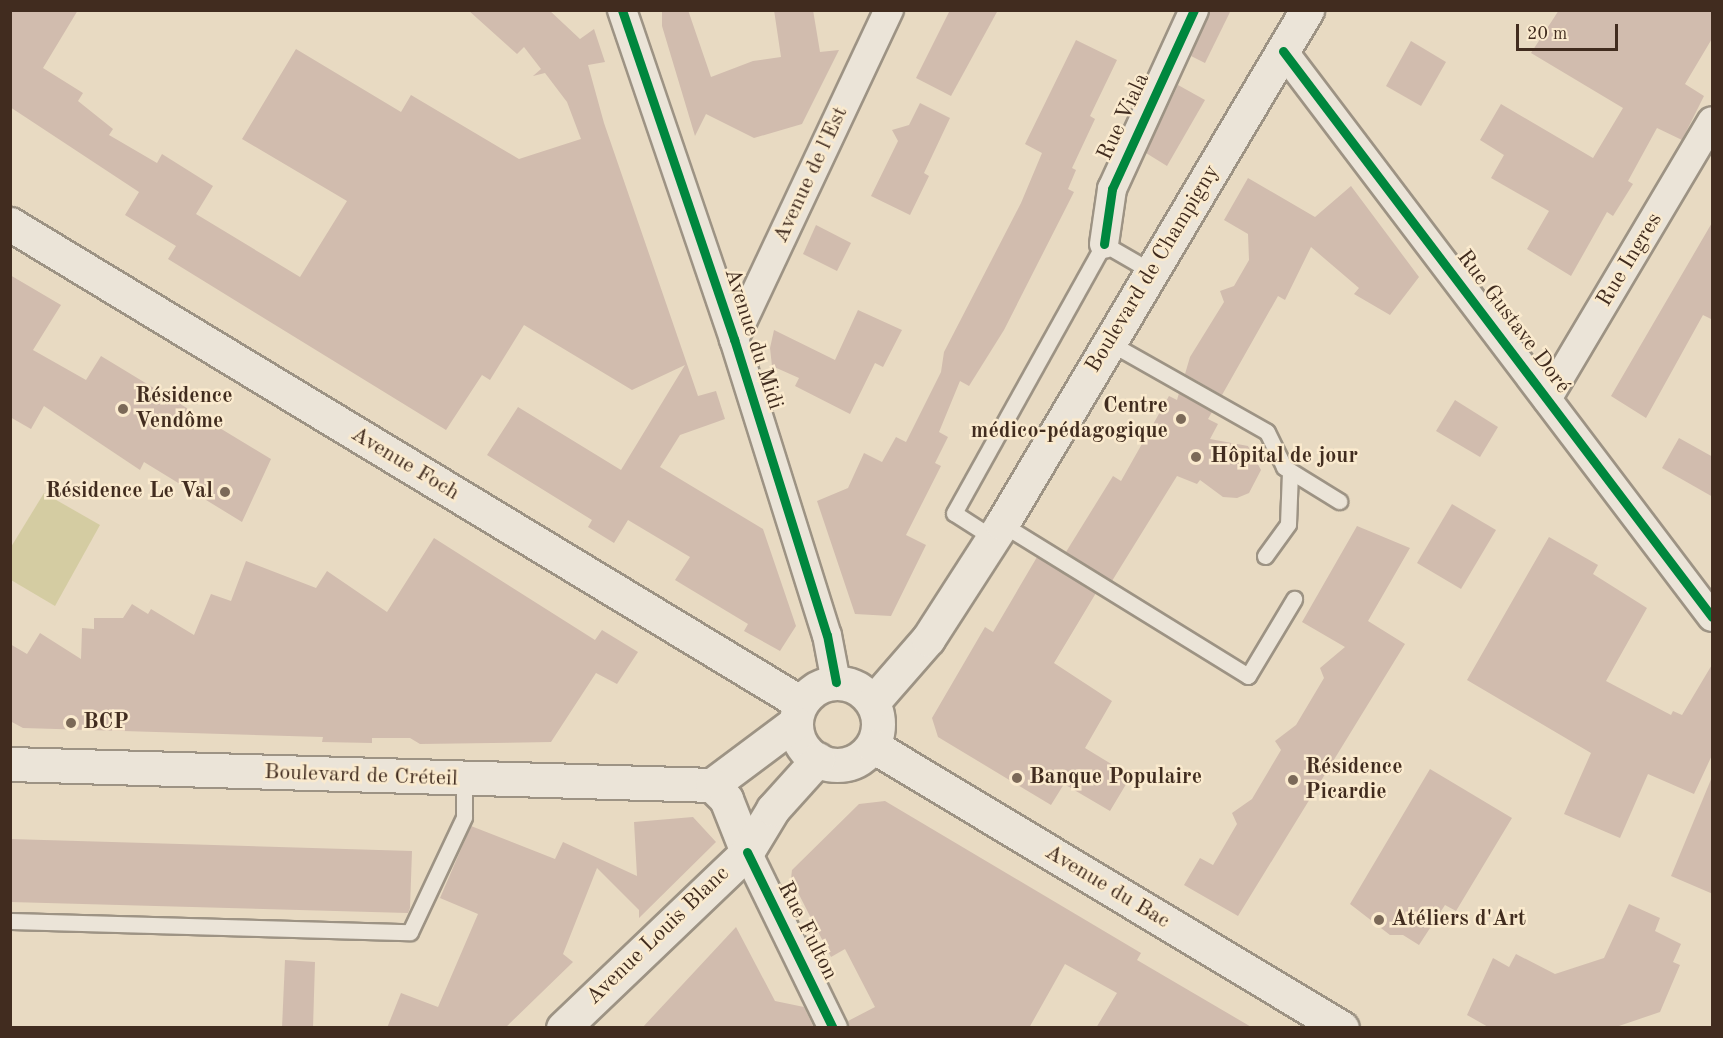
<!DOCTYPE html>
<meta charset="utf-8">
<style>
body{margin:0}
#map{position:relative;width:1723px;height:1038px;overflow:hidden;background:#e8dac2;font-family:"Old Standard TT",serif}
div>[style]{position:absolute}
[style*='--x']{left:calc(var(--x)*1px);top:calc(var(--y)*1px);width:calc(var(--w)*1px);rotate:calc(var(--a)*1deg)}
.green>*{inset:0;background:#d4cca2}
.building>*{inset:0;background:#d1bcae}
.roads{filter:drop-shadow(2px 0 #9d9384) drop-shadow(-2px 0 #9d9384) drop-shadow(0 2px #9d9384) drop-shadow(0 -2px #9d9384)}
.lane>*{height:15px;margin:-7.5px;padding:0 7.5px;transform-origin:7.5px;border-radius:7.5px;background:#ebe4d8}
.street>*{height:28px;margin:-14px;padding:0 14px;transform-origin:14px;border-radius:14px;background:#ebe4d8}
.secondary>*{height:33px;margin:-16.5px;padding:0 16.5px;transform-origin:16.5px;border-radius:16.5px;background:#ebe4d8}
.secondary>.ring{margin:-16.5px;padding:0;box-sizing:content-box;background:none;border:33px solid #ebe4d8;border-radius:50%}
.cycleway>*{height:9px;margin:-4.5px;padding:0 4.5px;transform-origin:4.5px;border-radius:4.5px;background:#00873e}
.dots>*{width:16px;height:16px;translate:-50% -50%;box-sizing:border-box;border:3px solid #faeace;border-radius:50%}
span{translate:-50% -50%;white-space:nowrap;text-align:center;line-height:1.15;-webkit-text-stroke:5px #faeace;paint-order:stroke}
.street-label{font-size:22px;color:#412c1f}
.poi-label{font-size:22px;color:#412c1f;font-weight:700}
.left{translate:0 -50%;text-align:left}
.right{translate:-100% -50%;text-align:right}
.frame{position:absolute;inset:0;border:12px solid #412c1f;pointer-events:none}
.scale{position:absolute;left:1516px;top:24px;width:102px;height:27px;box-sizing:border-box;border:3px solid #412c1f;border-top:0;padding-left:8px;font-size:18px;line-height:21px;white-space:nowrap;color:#412c1f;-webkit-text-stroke:4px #faeace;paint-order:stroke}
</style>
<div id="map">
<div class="green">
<div style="clip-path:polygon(44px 493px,100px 525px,55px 606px,11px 580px,11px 547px)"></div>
</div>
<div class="building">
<div style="clip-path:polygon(10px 10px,78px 10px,43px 68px,83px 93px,78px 101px,113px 129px,109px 135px,157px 163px,162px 154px,213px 186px,196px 214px,300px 277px,347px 201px,242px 139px,296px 49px,401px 112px,411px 95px,519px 159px,581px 139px,567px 102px,545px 73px,533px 76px,541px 69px,524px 47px,517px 54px,468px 10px,549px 10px,580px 39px,594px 29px,605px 62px,588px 65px,604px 123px,698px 396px,716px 391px,725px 419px,680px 435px,660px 467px,763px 529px,796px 626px,780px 651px,744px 631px,748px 624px,675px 580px,690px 557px,628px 520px,614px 543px,588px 527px,592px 520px,487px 455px,518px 407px,621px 470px,685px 365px,632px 390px,524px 325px,490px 380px,482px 375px,446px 430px,168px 259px,176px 246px,125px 215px,139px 192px,10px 107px)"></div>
<div style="clip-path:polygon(662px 10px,688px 10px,711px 77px,753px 61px,781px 57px,774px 10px,813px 10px,820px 52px,839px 50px,802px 124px,754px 138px,706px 114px,695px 136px,662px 26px)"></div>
<div style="clip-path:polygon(950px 10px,998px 10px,951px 96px,916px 78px)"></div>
<div style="clip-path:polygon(1210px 10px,1231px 10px,1205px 63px,1191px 56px)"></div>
<div style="clip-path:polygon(1559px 10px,1713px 10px,1713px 37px,1685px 84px,1704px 96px,1682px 140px,1657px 128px,1628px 181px,1633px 184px,1613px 216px,1607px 212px,1571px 276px,1527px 249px,1549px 211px,1491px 178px,1504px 155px,1480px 140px,1501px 104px,1593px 158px,1623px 108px,1531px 53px)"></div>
<div style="clip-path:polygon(1076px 40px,1117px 60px,1090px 116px,1095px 119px,1072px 168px,1076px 170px,1068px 189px,1074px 192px,1004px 330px,969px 386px,960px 381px,939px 432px,948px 437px,935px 463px,941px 466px,906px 535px,926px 545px,891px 616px,855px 614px,817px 501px,848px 488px,864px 453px,882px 462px,896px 437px,906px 442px,941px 372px,944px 352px,1021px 203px,1042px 153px,1025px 144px)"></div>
<div style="clip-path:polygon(1411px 41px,1446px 62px,1421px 106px,1386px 86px)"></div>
<div style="clip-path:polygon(1178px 85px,1205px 100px,1167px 166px,1146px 153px)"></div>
<div style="clip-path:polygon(920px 103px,950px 118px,924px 173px,929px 176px,910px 215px,871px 196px,898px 141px,892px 130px,909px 125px)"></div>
<div style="clip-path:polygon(1248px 178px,1315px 217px,1351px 186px,1419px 277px,1390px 315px,1354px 294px,1359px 288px,1311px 247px,1285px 300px,1278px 296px,1222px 395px,1185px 374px,1190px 357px,1224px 302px,1220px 291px,1234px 286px,1249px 260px,1248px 234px,1224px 220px)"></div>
<div style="clip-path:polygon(1713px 221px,1713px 320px,1703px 315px,1646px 418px,1611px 396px)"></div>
<div style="clip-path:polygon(816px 225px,851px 243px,837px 271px,803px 254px)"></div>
<div style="clip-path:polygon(10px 275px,61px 305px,33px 350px,86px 380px,101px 356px,271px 459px,242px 522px,144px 462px,140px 470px,44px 406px,31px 429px,10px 417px)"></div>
<div style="clip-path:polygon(858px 310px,902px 330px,883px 367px,875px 363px,850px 414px,795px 386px,799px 378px,772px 366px,770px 348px,774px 330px,835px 360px)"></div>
<div style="clip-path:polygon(1179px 393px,1212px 412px,1208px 419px,1218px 424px,1210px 439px,1248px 446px,1261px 470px,1249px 493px,1237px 498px,1223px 497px,1200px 480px,1197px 484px,1177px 476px,1112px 581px,1066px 552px,1113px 476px,1121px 481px,1169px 396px,1177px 400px)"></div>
<div style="clip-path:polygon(1455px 400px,1498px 427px,1480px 457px,1436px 431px)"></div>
<div style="clip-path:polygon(1679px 438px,1713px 457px,1713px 497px,1662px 468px)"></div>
<div style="clip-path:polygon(1452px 504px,1496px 530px,1461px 589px,1417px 563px)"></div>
<div style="clip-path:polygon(1357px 526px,1410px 548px,1368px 621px,1405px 644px,1238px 916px,1184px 885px,1200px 858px,1213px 865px,1237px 824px,1232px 813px,1252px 799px,1281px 750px,1275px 741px,1296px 725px,1324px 678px,1320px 668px,1345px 647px,1302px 622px)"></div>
<div style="clip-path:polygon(1549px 537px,1598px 565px,1593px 574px,1647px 608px,1606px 681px,1671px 715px,1673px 711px,1682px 715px,1713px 663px,1713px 753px,1694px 794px,1648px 774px,1620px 838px,1564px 814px,1591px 753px,1467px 680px)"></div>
<div style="clip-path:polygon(434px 538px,595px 640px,602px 630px,638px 652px,617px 684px,596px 673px,551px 742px,420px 744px,410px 738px,372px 738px,372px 743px,322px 742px,323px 737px,23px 728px,10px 721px,10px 644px,27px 654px,40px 633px,81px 659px,82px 628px,94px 629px,94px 618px,123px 618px,132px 604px,148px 614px,151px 609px,194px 635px,211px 594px,231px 601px,246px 561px,316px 588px,327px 571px,387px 612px)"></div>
<div style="clip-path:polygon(1037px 557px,1096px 593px,1054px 663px,1112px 701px,1085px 748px,1131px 776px,1110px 811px,1064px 784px,1051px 805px,938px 737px,932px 718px,985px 627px,993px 632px)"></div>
<div style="clip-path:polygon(1430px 769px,1512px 818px,1456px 911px,1445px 905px,1419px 945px,1403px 935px,1390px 935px,1350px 904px)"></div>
<div style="clip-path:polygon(1712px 777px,1713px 777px,1713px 894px,1671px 876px)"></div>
<div style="clip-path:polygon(885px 801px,1141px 953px,1137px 960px,1253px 1028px,1096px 1028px,1117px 993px,1065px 964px,1029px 1028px,849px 1028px,848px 1021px,875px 1007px,845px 949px,831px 957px,791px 879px,792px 870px,859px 804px)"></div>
<div style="clip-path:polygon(693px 817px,716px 842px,639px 918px,639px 910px,597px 868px,563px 954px,573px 962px,505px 1028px,387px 1028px,401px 993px,438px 1007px,478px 914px,440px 898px,471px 826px,555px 859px,563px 842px,637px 876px,634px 822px)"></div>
<div style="clip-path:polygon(10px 839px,412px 851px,410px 908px,408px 913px,10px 902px)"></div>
<div style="clip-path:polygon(1629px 904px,1660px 918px,1655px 931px,1681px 944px,1673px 962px,1680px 965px,1660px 1012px,1613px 1028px,1490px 1028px,1467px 1015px,1493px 958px,1509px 967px,1516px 954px,1555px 974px,1604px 958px)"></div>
<div style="clip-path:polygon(736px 927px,775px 1001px,804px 1007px,814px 1028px,642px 1028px)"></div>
<div style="clip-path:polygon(285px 960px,315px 962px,313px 1028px,282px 1028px)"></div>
</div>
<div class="roads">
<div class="lane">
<div style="--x:1110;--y:343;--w:180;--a:29.5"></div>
<div style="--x:1267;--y:432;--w:39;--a:64"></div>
<div style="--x:1284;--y:467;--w:65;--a:31.7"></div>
<div style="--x:1002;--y:524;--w:289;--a:31.7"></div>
<div style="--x:1248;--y:676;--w:90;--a:-59.1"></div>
<div style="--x:993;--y:538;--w:46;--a:-147.3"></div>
<div style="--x:954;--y:513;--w:308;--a:-60.9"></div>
<div style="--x:1104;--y:244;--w:54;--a:29.9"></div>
<div style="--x:1265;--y:556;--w:39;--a:-54"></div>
<div style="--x:1288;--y:524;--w:53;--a:-87.8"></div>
<div style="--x:10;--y:921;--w:400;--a:1.6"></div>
<div style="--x:410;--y:932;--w:127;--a:-64.8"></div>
<div style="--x:464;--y:817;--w:37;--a:-90"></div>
</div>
<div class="street">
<div style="--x:622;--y:10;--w:348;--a:71.2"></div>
<div style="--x:734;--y:339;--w:310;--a:72.6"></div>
<div style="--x:827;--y:635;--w:48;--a:79.2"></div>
<div style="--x:1283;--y:51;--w:710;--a:52.84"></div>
<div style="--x:1104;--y:244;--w:56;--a:-81.7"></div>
<div style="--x:1112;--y:189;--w:197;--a:-65.4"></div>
<div style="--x:734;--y:339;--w:364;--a:-64.8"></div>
<div style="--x:1547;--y:399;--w:323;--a:-59.3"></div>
<div style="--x:747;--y:852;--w:196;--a:64"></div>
</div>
<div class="secondary">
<div style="--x:10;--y:224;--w:925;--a:31.2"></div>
<div class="ring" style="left:796px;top:683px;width:49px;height:49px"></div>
<div style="--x:873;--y:702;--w:84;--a:-48.9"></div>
<div style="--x:928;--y:639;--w:137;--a:-57.2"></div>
<div style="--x:1002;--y:524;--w:598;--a:-59.32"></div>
<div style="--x:873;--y:746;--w:547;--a:31.02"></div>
<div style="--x:10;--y:764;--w:702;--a:1.71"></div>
<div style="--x:712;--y:785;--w:104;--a:-36.8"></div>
<div style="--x:712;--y:785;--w:20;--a:45"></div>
<div style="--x:726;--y:799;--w:57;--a:68.4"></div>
<div style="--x:563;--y:1028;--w:255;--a:-43.7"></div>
<div style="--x:747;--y:852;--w:50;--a:-58.8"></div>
<div style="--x:773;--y:809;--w:67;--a:-48"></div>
</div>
</div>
<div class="cycleway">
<div style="--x:622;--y:10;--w:348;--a:71.2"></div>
<div style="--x:734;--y:339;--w:310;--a:72.6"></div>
<div style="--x:827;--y:635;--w:48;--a:79.2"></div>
<div style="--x:1283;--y:51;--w:710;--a:52.84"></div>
<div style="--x:1104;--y:244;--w:56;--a:-81.7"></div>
<div style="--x:1112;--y:189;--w:197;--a:-65.4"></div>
<div style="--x:747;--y:852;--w:196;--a:64"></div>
</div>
<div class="dots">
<div style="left:123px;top:409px;background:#7b6958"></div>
<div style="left:1181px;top:419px;background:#7b6958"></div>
<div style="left:1196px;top:457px;background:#7b6958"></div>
<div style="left:225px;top:492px;background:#7b6958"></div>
<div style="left:71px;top:723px;background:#7b6958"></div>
<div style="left:1017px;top:778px;background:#7b6958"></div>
<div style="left:1293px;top:780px;background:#7b6958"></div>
<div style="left:1379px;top:920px;background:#7b6958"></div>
</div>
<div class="street-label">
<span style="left:1124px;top:117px;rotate:-65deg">Rue Viala</span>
<span style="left:811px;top:175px;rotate:-65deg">Avenue de l'Est</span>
<span style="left:1630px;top:260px;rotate:-59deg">Rue Ingres</span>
<span style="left:1153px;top:269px;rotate:-59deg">Boulevard de Champigny</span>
<span style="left:1513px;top:322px;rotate:53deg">Rue Gustave Doré</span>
<span style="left:753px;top:339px;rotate:72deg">Avenue du Midi</span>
<span style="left:405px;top:464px;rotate:31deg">Avenue Foch</span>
<span style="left:361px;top:776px;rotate:2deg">Boulevard de Créteil</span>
<span style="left:1107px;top:887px;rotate:31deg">Avenue du Bac</span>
<span style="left:807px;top:931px;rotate:63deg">Rue Fulton</span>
<span style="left:658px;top:936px;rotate:-44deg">Avenue Louis Blanc</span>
</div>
<div class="poi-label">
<span class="left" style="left:135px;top:409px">Résidence<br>Vendôme</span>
<span class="right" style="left:1168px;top:419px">Centre<br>médico-pédagogique</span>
<span class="left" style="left:1210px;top:457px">Hôpital de jour</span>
<span class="right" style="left:213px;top:492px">Résidence Le Val</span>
<span class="left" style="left:83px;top:723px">BCP</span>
<span class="left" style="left:1305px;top:780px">Résidence<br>Picardie</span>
<span class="left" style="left:1029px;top:778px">Banque Populaire</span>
<span class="left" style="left:1391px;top:920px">Atéliers d'Art</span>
</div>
<div class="frame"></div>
<div class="scale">20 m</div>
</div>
